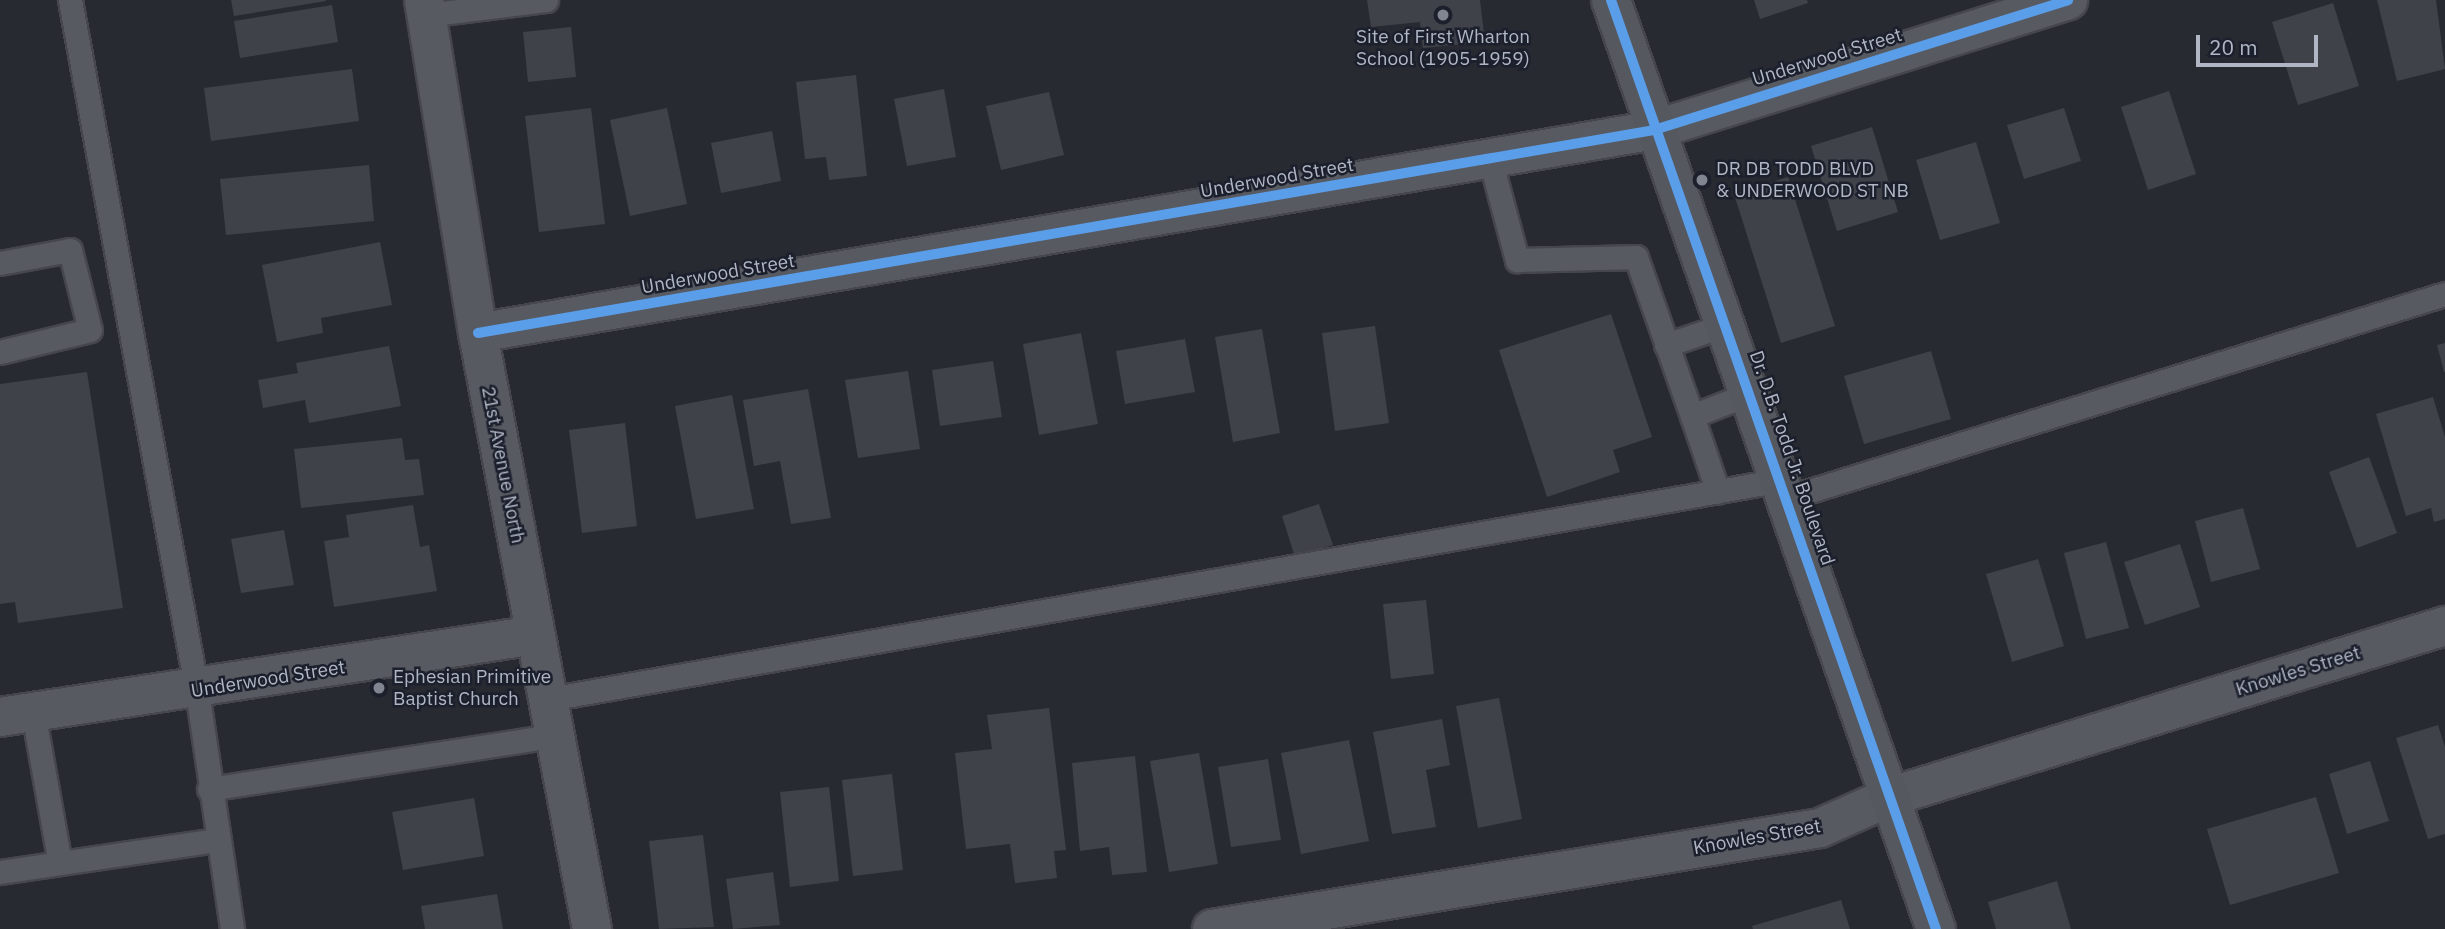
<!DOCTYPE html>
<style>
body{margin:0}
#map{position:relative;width:2445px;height:929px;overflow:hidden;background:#282a32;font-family:"IBM Plex Sans",sans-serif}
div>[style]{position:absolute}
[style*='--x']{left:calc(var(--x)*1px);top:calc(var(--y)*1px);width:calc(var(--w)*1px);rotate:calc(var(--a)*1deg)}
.building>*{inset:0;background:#3f4248}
.roads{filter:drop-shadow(2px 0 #45474d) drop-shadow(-2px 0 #45474d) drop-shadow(0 2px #45474d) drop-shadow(0 -2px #45474d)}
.service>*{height:23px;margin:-11.5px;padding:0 11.5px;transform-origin:11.5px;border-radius:11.5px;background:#585a61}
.minor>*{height:38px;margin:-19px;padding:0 19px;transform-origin:19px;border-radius:19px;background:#585a61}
.secondary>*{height:38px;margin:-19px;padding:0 19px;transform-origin:19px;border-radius:19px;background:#56585f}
.cycleway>*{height:10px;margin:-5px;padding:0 5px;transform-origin:5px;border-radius:5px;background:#5a9eea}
.dots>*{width:19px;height:19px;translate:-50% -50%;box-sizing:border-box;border:4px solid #1c202d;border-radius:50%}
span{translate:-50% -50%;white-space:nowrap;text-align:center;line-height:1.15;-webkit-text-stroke:5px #1c202d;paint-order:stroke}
.poi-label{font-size:19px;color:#b1b6c4}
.left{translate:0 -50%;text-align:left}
.street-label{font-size:19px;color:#b1b6c4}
.scale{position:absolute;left:2196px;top:35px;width:122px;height:32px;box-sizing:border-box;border:4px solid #b1b6c4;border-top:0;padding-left:9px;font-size:21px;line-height:24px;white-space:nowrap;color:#b1b6c4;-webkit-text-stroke:5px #1c202d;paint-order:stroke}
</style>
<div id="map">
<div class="building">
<div style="clip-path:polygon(231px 0,326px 0,326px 1px,234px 16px)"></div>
<div style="clip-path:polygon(1367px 0,1480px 0,1485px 42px,1423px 48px,1420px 22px,1371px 27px)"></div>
<div style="clip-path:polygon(1754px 0,1807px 0,1808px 3px,1760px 19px)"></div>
<div style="clip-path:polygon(2377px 0,2436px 0,2445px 69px,2397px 81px)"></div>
<div style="clip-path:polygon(2333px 3px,2359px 86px,2298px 105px,2272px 22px)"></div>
<div style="clip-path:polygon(332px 5px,338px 42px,240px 58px,234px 21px)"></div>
<div style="clip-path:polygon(571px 27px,576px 77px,528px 82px,523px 32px)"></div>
<div style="clip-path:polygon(352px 69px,359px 121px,211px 141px,204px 88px)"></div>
<div style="clip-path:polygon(856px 75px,867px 176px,829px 180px,826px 157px,805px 159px,796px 82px)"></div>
<div style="clip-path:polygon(944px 89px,956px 157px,907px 166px,894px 99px)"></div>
<div style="clip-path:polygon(2169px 91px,2196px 174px,2148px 190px,2121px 107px)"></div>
<div style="clip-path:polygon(1049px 92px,1064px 155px,1001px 170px,986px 106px)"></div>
<div style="clip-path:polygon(591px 108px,605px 224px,539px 232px,525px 116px)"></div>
<div style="clip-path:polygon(667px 108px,687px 204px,630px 216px,610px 120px)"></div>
<div style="clip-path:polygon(2064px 108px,2081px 161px,2024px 179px,2007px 125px)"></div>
<div style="clip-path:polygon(1872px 127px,1898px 212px,1837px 231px,1811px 146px)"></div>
<div style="clip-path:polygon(772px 131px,781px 181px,721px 193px,711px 143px)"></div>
<div style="clip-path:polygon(1976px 142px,2000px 223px,1940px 240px,1916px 160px)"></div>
<div style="clip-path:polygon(369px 165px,374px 221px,226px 235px,220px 179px)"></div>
<div style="clip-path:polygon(1788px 177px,1835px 326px,1781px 343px,1734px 194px)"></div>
<div style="clip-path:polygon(380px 242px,392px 305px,321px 318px,323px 333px,277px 342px,262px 265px)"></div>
<div style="clip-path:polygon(1611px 314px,1652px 437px,1613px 450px,1620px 472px,1547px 497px,1499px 350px)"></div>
<div style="clip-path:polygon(1375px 326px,1389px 423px,1335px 431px,1322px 333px)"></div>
<div style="clip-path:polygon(1262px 329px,1280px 433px,1233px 442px,1215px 337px)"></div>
<div style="clip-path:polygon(1081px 333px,1098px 424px,1039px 435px,1023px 344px)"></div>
<div style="clip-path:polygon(1185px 339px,1195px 392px,1125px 404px,1116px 351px)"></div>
<div style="clip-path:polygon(2445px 343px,2445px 372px,2444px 372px,2437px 345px)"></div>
<div style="clip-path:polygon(389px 346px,401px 406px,309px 423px,305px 400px,263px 408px,258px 380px,298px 373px,296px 363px)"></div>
<div style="clip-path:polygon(1931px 351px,1951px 419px,1864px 444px,1844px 376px)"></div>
<div style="clip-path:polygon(993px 361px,1002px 417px,940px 426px,932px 370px)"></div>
<div style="clip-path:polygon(908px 371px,920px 449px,858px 458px,845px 380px)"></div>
<div style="clip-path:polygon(87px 372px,123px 608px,18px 623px,15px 602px,0 604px,0 384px)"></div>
<div style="clip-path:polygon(808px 389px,831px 518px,791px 524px,780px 461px,754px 466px,743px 400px)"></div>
<div style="clip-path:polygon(732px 395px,754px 509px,696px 519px,675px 406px)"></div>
<div style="clip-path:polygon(2433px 397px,2445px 437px,2445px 519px,2434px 522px,2431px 508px,2406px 516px,2376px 414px)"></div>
<div style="clip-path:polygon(625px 423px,637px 526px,582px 533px,569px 430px)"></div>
<div style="clip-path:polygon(402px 438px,405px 460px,419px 459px,424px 495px,301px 508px,294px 449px)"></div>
<div style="clip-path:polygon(2369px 457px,2397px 533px,2357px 548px,2329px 472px)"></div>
<div style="clip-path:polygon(1319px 504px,1333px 545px,1295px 557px,1282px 516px)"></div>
<div style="clip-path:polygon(413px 505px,420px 547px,429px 545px,437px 591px,334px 607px,324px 541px,349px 537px,346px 515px)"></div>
<div style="clip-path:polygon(2243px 508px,2260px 569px,2211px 582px,2195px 521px)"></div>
<div style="clip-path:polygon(284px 530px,294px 585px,241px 593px,231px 539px)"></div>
<div style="clip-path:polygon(2106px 542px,2129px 628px,2086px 639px,2064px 553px)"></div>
<div style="clip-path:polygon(2180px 544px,2200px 607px,2145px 625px,2124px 562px)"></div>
<div style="clip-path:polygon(2038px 559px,2064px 646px,2012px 662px,1986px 574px)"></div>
<div style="clip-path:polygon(1426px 600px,1434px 674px,1391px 679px,1383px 604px)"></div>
<div style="clip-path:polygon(1499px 698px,1522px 819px,1478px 828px,1456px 706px)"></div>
<div style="clip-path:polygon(1049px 708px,1066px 850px,1054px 851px,1057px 878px,1015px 883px,1010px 844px,966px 849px,955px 753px,992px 749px,987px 715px)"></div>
<div style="clip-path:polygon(1442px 719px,1450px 765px,1426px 770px,1436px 827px,1392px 834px,1373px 732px)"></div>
<div style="clip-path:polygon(2438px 725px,2445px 747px,2445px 834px,2428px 839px,2396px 738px)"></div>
<div style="clip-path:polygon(1349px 740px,1369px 841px,1301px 854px,1281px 753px)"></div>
<div style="clip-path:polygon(1199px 753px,1218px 864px,1169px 872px,1150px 761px)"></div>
<div style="clip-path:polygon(1135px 756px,1147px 872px,1112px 875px,1109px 847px,1080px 851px,1072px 763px)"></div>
<div style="clip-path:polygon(1268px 759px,1281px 840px,1231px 847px,1218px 767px)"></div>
<div style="clip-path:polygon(2370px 761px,2389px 821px,2347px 834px,2329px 774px)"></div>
<div style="clip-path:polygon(892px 774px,903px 870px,853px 876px,842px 780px)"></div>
<div style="clip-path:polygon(829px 787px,839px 881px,790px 887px,780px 792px)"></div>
<div style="clip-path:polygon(2316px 797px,2339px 873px,2230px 905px,2207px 829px)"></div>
<div style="clip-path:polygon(474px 798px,484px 856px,403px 870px,392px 812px)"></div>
<div style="clip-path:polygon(703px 835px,714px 927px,659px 929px,649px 841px)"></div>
<div style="clip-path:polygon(773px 872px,780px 925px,733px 929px,726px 879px)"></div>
<div style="clip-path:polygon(2057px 881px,2071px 929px,1996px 929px,1988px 902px)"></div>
<div style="clip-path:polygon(497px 894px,503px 929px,425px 929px,421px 906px)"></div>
<div style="clip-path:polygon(1841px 900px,1850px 929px,1753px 929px,1752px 926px)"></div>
</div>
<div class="roads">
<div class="service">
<div style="--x:70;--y:0;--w:703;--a:79.59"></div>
<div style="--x:197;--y:691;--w:241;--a:81.6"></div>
<div style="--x:426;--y:15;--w:121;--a:-7.1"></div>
<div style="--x:1490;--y:159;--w:105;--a:75"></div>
<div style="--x:1517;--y:260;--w:119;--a:-1.4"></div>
<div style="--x:1636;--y:257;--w:169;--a:70.6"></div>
<div style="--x:1692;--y:416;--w:63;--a:-21.3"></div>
<div style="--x:0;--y:263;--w:71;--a:-10.5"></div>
<div style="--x:70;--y:250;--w:82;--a:76"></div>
<div style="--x:90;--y:330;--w:93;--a:166.3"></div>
<div style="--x:1666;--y:345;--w:62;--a:-18.7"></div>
<div style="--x:1692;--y:416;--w:80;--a:71.1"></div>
<div style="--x:1787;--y:498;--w:689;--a:-17.23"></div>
<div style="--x:549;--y:699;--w:1251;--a:-10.08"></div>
<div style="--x:33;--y:712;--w:153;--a:79.9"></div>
<div style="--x:209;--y:789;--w:351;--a:-8.8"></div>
<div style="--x:0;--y:872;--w:220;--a:-8.4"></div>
</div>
<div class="minor">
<div style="--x:424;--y:0;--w:337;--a:80.8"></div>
<div style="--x:478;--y:333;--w:607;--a:79.17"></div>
<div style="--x:478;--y:333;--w:1193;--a:-9.79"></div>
<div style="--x:1654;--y:130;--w:434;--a:-17.4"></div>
<div style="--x:0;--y:717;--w:541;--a:-8.71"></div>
<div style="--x:1212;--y:929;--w:616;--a:-9.43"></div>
<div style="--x:1820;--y:828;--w:79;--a:-24"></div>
<div style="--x:1892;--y:796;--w:579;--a:-17.09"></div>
</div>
<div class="secondary">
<div style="--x:1611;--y:0;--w:984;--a:70.72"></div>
</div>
</div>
<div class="cycleway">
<div style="--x:1611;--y:0;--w:984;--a:70.72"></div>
<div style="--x:478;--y:333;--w:1193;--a:-9.79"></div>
<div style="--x:1654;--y:130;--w:434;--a:-17.4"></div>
</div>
<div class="dots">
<div style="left:1443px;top:15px;background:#818591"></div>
<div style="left:1702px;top:180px;background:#818591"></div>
<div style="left:379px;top:688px;background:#818591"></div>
</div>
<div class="poi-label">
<span style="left:1443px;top:48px">Site of First Wharton<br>School (1905-1959)</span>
<span class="left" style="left:1716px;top:180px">DR DB TODD BLVD<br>&amp; UNDERWOOD ST NB</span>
<span class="left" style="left:393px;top:688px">Ephesian Primitive<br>Baptist Church</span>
</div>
<div class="street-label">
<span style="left:1827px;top:57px;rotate:-17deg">Underwood Street</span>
<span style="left:1277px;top:178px;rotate:-10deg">Underwood Street</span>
<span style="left:718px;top:274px;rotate:-10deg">Underwood Street</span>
<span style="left:1792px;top:458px;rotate:71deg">Dr. D.B. Todd Jr. Boulevard</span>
<span style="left:503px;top:465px;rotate:79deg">21st Avenue North</span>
<span style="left:2298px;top:671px;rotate:-17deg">Knowles Street</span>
<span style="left:268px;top:679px;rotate:-9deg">Underwood Street</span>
<span style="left:1757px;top:837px;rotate:-10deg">Knowles Street</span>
</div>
<div class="scale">20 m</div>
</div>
